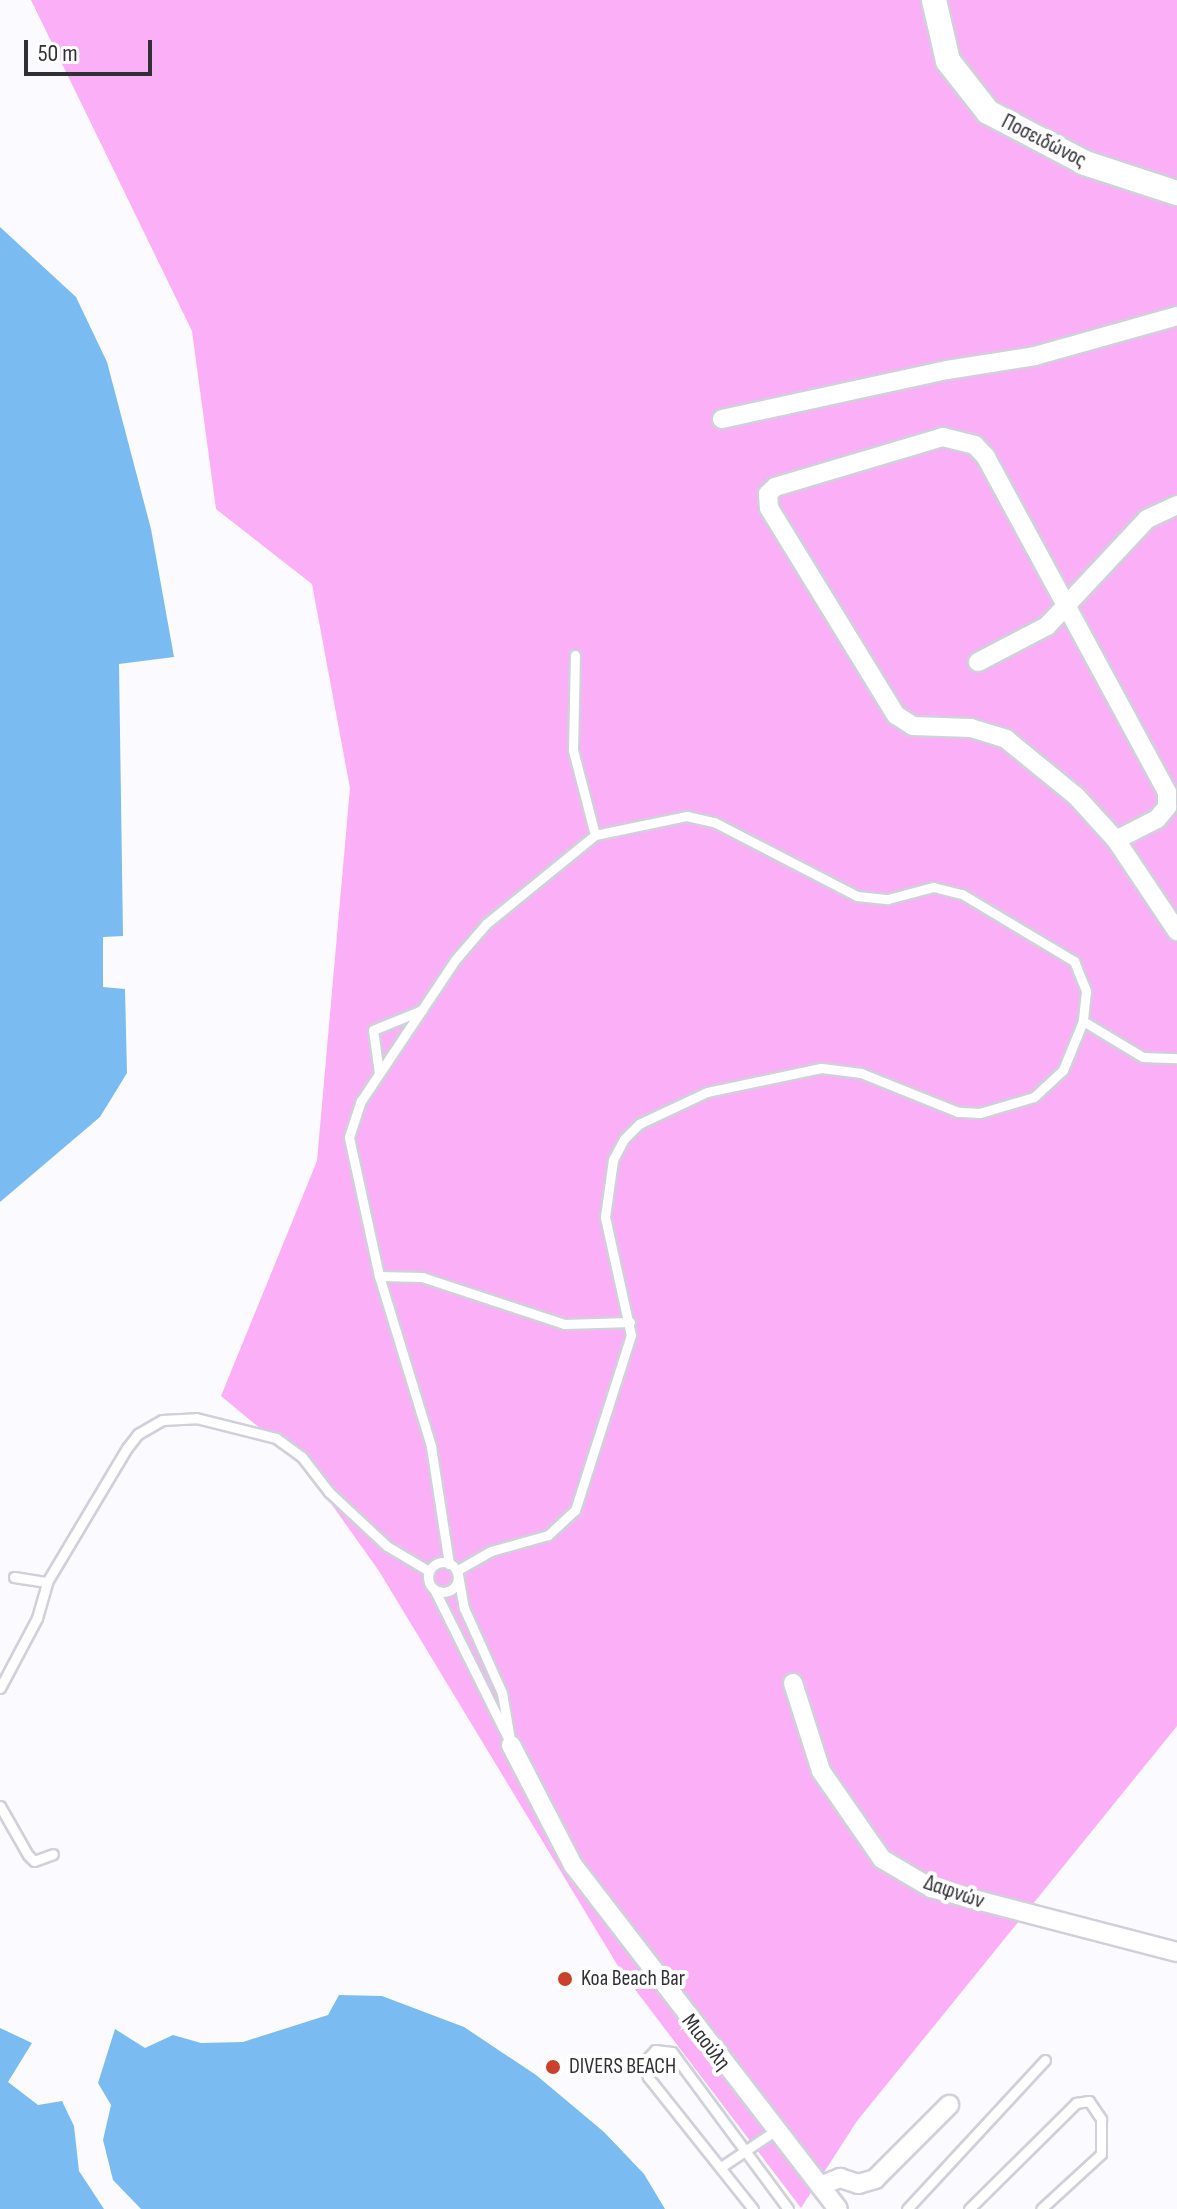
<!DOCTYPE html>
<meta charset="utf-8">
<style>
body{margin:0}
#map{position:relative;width:1177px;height:2209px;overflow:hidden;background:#fafaff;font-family:"Sofia Sans Condensed",sans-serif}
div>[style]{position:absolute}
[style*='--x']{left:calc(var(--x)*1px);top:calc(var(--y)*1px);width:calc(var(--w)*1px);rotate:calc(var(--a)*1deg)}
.green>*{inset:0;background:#faaff7}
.water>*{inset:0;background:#7abcf2}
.roads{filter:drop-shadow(2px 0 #d0d0da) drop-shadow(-2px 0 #d0d0da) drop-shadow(0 2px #d0d0da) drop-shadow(0 -2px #d0d0da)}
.lane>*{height:9px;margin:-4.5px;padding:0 4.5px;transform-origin:4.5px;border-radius:4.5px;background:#fff}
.lane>.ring{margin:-4.5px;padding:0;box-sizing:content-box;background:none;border:9px solid #fff;border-radius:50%}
.street>*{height:18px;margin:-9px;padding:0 9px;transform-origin:9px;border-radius:9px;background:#fff}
.secondary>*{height:24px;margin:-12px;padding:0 12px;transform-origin:12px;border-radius:12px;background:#fff}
.dots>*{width:22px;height:22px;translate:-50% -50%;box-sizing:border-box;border:4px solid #fff;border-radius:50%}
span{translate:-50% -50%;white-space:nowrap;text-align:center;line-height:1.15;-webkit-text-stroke:8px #fff;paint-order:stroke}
.street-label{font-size:22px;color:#313135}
.poi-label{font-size:22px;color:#313135}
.left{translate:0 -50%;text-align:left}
.scale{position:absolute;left:24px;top:40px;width:128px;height:36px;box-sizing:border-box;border:4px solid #313135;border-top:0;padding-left:10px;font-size:24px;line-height:28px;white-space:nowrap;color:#313135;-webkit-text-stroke:6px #fff;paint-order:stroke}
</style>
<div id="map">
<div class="green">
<div style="clip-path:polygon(31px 0,1177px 0,1177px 1726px,857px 2121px,801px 2208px,621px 1971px,379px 1571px,303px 1464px,221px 1396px,317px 1161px,350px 788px,312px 584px,216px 509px,192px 331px)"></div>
</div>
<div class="water">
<div style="clip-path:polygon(0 227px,76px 297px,107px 362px,151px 529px,174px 657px,119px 664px,123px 936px,103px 937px,103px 987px,125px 989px,127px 1073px,100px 1117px,0 1202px)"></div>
<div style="clip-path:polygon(339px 1995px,382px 1996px,464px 2027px,536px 2075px,604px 2132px,644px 2174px,665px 2209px,141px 2209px,113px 2180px,103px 2140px,111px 2105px,98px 2083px,115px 2029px,145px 2048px,173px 2035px,201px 2043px,243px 2042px,328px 2015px)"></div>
<div style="clip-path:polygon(0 2028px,32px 2043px,8px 2082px,38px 2105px,62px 2101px,74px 2126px,79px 2171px,104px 2209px,0 2209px)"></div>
</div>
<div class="roads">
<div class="lane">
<div style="--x:575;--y:655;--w:95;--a:91.2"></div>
<div style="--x:573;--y:750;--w:88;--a:75.5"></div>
<div style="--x:1083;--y:1021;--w:70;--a:31"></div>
<div style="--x:1143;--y:1057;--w:34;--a:2"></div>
<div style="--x:379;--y:1073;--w:43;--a:-97.9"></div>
<div style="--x:373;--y:1030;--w:53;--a:-22.2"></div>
<div style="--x:379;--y:1276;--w:43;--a:1.3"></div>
<div style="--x:422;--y:1277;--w:150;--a:18.3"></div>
<div style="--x:564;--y:1324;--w:66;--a:-1.7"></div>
<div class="ring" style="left:428px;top:1562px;width:21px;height:21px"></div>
<div style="--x:449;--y:1564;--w:119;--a:-98.7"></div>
<div style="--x:431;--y:1446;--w:178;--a:-107"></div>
<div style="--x:379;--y:1276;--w:142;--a:-102.2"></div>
<div style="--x:349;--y:1137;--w:38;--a:-72"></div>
<div style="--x:361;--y:1101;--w:169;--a:-56.3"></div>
<div style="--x:455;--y:960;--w:48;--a:-49.3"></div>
<div style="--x:486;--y:924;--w:141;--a:-39.2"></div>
<div style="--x:595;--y:835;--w:94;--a:-11.7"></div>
<div style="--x:687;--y:816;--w:28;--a:13"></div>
<div style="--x:714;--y:822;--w:161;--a:27.4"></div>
<div style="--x:857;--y:896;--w:31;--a:6"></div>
<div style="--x:888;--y:899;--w:47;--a:-14.9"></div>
<div style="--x:933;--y:887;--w:30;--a:14"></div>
<div style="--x:962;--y:894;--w:131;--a:30.9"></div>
<div style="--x:1074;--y:961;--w:32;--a:68"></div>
<div style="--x:1086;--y:991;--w:30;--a:96"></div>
<div style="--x:1083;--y:1021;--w:53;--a:112.2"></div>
<div style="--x:1063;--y:1070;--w:40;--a:137"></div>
<div style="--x:1034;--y:1097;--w:56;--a:163.5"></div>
<div style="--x:980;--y:1113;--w:22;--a:-177"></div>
<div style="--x:958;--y:1112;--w:105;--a:-158.1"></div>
<div style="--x:861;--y:1073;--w:40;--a:-172.9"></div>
<div style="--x:821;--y:1068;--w:116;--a:168.1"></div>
<div style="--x:707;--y:1092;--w:75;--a:154.8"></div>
<div style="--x:639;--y:1124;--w:21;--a:135"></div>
<div style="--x:624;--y:1139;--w:24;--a:118"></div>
<div style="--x:613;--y:1160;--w:58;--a:98"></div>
<div style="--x:605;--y:1217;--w:121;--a:77.6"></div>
<div style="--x:631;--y:1335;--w:184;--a:107.7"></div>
<div style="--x:575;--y:1510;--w:37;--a:137"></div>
<div style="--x:548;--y:1535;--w:59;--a:164.3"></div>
<div style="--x:491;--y:1551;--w:40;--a:150.3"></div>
<div style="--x:458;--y:1575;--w:34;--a:80"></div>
<div style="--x:464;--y:1608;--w:93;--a:65.9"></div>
<div style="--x:502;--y:1693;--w:53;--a:80.2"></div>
<div style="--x:14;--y:1577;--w:33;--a:9"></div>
<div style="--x:434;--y:1589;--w:169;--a:63.6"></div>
<div style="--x:0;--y:1688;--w:79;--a:-62.1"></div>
<div style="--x:37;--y:1618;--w:37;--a:-74"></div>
<div style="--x:47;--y:1582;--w:156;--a:-59.2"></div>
<div style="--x:127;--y:1448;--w:18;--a:-52"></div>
<div style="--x:138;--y:1434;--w:28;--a:-30"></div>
<div style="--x:162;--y:1420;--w:34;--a:-3"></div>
<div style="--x:196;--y:1418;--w:82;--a:14"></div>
<div style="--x:276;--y:1438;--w:32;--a:36"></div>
<div style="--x:302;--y:1457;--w:44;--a:52.4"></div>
<div style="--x:329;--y:1492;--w:79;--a:43"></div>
<div style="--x:387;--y:1546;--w:49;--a:30.8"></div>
<div style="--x:0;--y:1806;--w:56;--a:60.3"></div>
<div style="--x:28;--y:1855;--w:8;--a:45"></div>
<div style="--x:34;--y:1861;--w:20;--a:-20"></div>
<div style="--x:721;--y:2167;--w:66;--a:-33.9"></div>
<div style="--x:753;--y:2209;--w:169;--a:-128.5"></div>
<div style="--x:648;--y:2077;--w:16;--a:-105"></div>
<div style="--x:644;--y:2062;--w:16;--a:-47"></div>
<div style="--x:655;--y:2050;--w:17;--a:7"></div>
<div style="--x:672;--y:2052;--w:195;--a:53.5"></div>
<div style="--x:907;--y:2209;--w:203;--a:-47.2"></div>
<div style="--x:969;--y:2209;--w:151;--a:-44.7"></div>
<div style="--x:1076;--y:2103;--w:13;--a:-9"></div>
<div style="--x:1089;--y:2101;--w:22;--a:56"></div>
<div style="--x:1101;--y:2119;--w:35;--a:90"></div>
<div style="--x:1101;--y:2154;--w:81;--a:137.5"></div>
</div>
<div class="street">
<div style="--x:722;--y:419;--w:230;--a:-12.3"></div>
<div style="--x:947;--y:370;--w:89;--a:-9"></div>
<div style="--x:1035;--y:356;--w:148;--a:-15.7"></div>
<div style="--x:978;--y:662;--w:78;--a:-27.6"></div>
<div style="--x:1047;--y:626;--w:146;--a:-46.9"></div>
<div style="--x:1147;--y:519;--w:33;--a:-25"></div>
<div style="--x:1116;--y:840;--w:46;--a:-27.1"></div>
<div style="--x:1157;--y:819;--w:16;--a:-50"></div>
<div style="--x:1167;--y:807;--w:15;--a:-90"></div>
<div style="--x:1167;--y:792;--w:381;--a:-118.4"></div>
<div style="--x:986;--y:457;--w:16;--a:-133"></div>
<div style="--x:975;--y:445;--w:33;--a:-166"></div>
<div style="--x:943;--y:437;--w:175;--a:163.4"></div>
<div style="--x:775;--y:487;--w:10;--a:135"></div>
<div style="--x:768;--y:494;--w:14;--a:86"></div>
<div style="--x:769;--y:508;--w:243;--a:58.5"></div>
<div style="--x:896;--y:715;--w:20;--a:33"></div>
<div style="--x:913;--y:726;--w:58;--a:2"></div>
<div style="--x:971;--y:728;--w:37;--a:17"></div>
<div style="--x:1006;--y:739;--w:90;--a:39.2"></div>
<div style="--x:1076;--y:796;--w:59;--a:47.7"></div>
<div style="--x:1116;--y:840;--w:110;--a:56.2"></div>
<div style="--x:793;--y:1683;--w:92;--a:72.3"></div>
<div style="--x:821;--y:1771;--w:107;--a:55.3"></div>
<div style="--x:882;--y:1859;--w:57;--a:30.6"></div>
<div style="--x:931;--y:1888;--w:254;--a:14.6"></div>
<div style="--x:511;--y:1745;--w:135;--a:62.7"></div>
<div style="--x:573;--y:1865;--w:434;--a:52.4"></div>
<div style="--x:820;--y:2186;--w:22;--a:-22"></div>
<div style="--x:840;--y:2178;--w:19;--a:18"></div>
<div style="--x:858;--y:2184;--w:18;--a:-16"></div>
<div style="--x:875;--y:2179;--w:105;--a:-45"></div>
</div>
<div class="secondary">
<div style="--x:934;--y:0;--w:63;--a:77.1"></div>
<div style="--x:948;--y:61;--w:65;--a:51.9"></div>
<div style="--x:988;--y:112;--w:110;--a:27.7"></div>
<div style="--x:1085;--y:163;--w:97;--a:18.1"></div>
</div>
</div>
<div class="dots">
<div style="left:565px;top:1979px;background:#cc412b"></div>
<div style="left:553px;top:2067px;background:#cc412b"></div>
</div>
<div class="street-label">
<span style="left:1044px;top:141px;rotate:27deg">Ποσειδώνος</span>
<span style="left:954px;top:1892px;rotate:19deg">Δαφνών</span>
<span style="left:706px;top:2042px;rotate:52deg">Μιαούλη</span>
</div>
<div class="poi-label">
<span class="left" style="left:581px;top:1979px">Koa Beach Bar</span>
<span class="left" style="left:569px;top:2067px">DIVERS BEACH</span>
</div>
<div class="scale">50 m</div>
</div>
